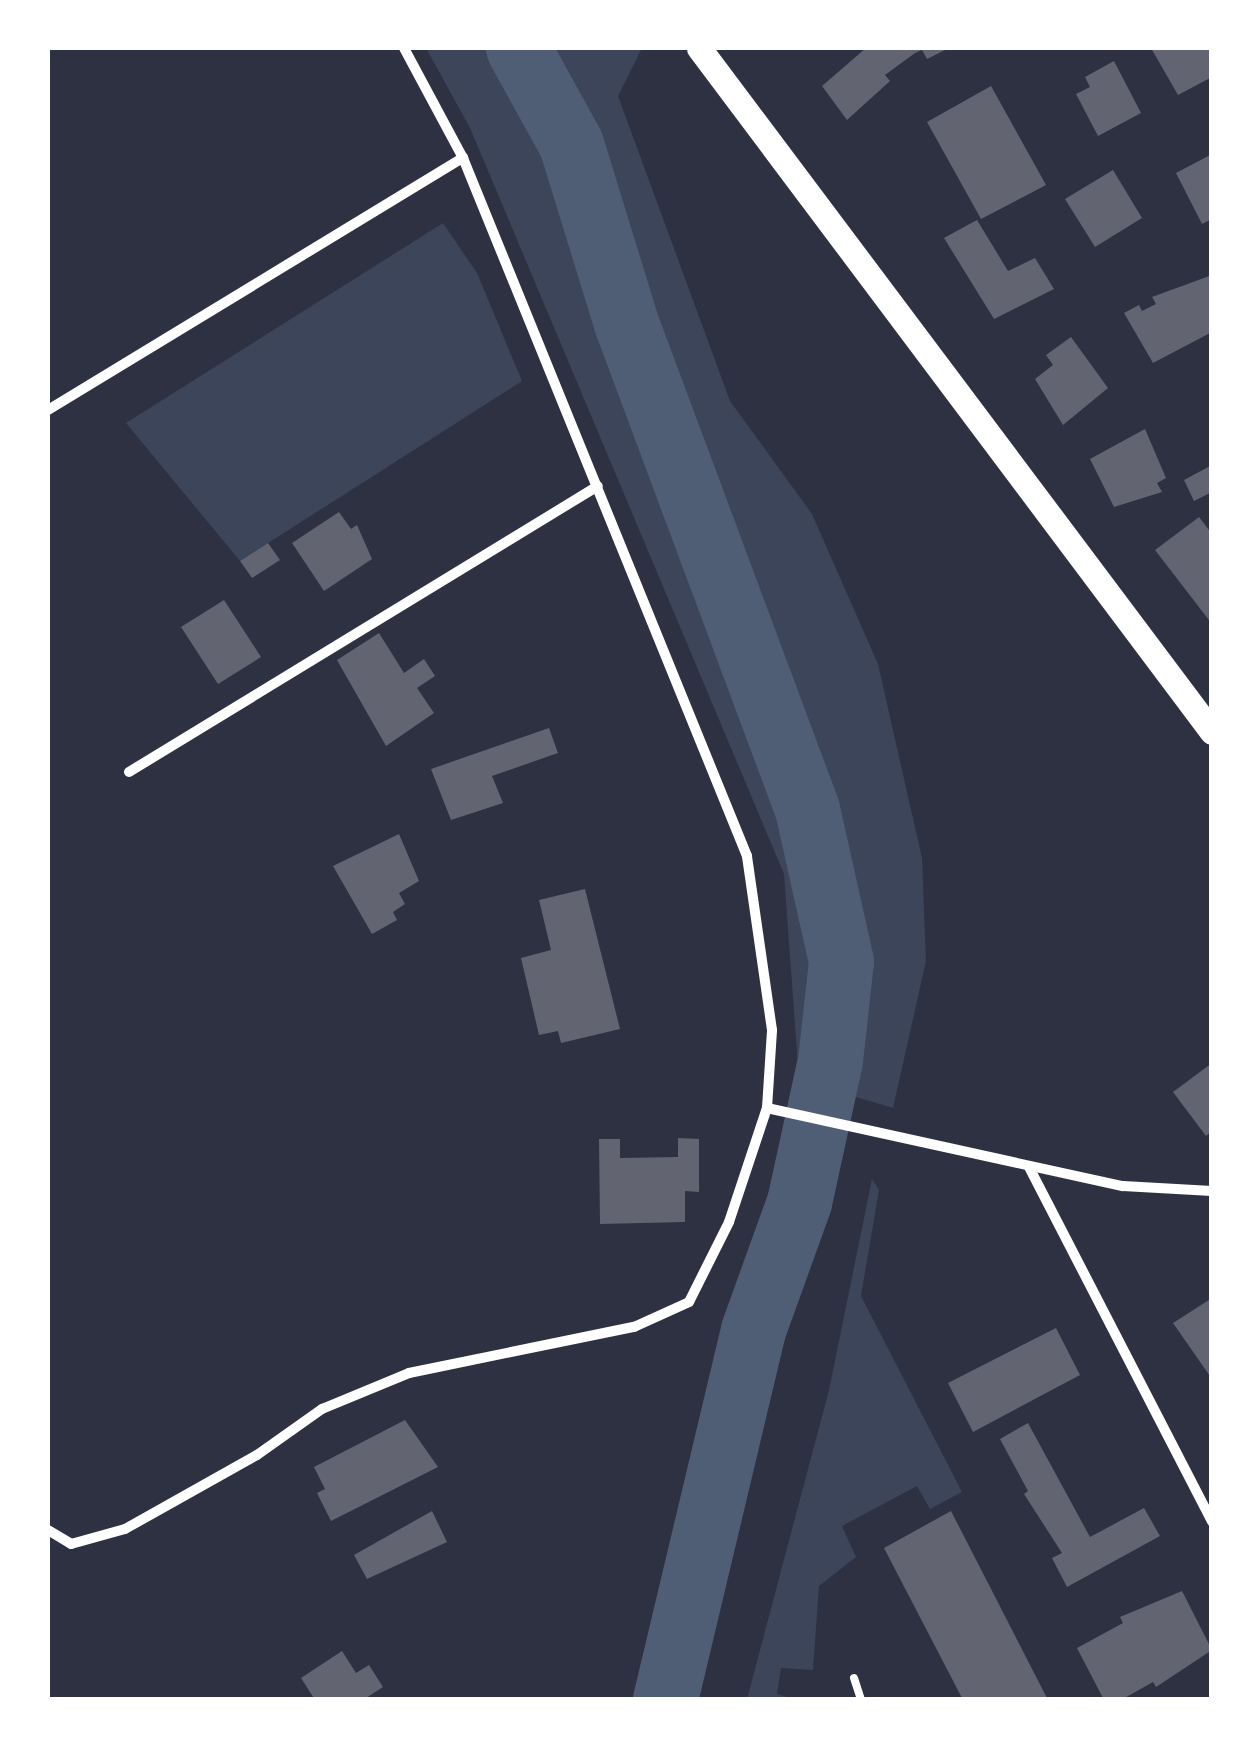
<!DOCTYPE html>
<style>
body{margin:0}
#map{position:relative;width:1259px;height:1747px;overflow:hidden;background:#2d3142;font-family:"Alegreya Sans",sans-serif}
div>[style]{position:absolute}
[style*='--x']{left:calc(var(--x)*1px);top:calc(var(--y)*1px);width:calc(var(--w)*1px);rotate:calc(var(--a)*1deg)}
.green>*{inset:0;background:#3c4559}
.river>*{height:65px;margin:-32.5px;padding:0 32.5px;transform-origin:32.5px;border-radius:32.5px;background:#4f5d75}
.building>*{inset:0;background:#626471}
.service>*{height:8px;margin:-4px;padding:0 4px;transform-origin:4px;border-radius:4px;background:#fff}
.minor>*{height:10px;margin:-5px;padding:0 5px;transform-origin:5px;border-radius:5px;background:#fff}
.primary>*{height:25px;margin:-12.5px;padding:0 12.5px;transform-origin:12.5px;border-radius:12.5px;background:#fff}
span{translate:-50% -50%;white-space:nowrap;text-align:center;line-height:1.15;-webkit-text-stroke:8px #fff;paint-order:stroke}
.frame{position:absolute;inset:0;border:50px solid #fff;pointer-events:none}
</style>
<div id="map">
<div class="green">
<div style="clip-path:polygon(426px 48px,642px 48px,618px 96px,730px 401px,812px 514px,878px 664px,922px 858px,926px 961px,893px 1108px,799px 1080px,784px 874px,470px 128px)"></div>
<div style="clip-path:polygon(443px 223px,477px 273px,522px 381px,240px 561px,126px 423px)"></div>
<div style="clip-path:polygon(872px 1179px,879px 1190px,861px 1296px,962px 1492px,930px 1509px,917px 1486px,842px 1526px,856px 1557px,819px 1586px,813px 1670px,781px 1668px,777px 1694px,793px 1699px,747px 1699px,829px 1390px)"></div>
</div>
<div class="river">
<div style="--x:518;--y:48;--w:110;--a:61.1"></div>
<div style="--x:571;--y:144;--w:187;--a:72.9"></div>
<div style="--x:626;--y:323;--w:519;--a:69.57"></div>
<div style="--x:807;--y:809;--w:156;--a:77.4"></div>
<div style="--x:841;--y:961;--w:100;--a:96.3"></div>
<div style="--x:830;--y:1060;--w:145;--a:102.3"></div>
<div style="--x:799;--y:1202;--w:136;--a:109.8"></div>
<div style="--x:753;--y:1330;--w:380;--a:103.4"></div>
</div>
<div class="building">
<div style="clip-path:polygon(866px 48px,872px 50px,949px 48px,927px 59px,922px 50px,915px 53px,885px 75px,890px 81px,847px 120px,822px 86px)"></div>
<div style="clip-path:polygon(1151px 48px,1212px 48px,1212px 77px,1178px 95px)"></div>
<div style="clip-path:polygon(1114px 61px,1141px 113px,1098px 136px,1076px 94px,1090px 87px,1085px 77px)"></div>
<div style="clip-path:polygon(991px 86px,1046px 185px,981px 219px,927px 122px)"></div>
<div style="clip-path:polygon(1212px 154px,1212px 219px,1202px 224px,1176px 173px)"></div>
<div style="clip-path:polygon(1113px 170px,1142px 218px,1095px 247px,1065px 199px)"></div>
<div style="clip-path:polygon(977px 220px,1008px 271px,1035px 258px,1054px 289px,994px 319px,944px 238px)"></div>
<div style="clip-path:polygon(1212px 275px,1212px 332px,1153px 363px,1124px 313px,1139px 305px,1142px 311px,1156px 304px,1152px 297px)"></div>
<div style="clip-path:polygon(1071px 337px,1108px 388px,1063px 425px,1035px 379px,1053px 365px,1046px 355px)"></div>
<div style="clip-path:polygon(1145px 429px,1166px 478px,1157px 483px,1162px 492px,1114px 507px,1090px 459px)"></div>
<div style="clip-path:polygon(1212px 465px,1212px 492px,1194px 501px,1184px 480px)"></div>
<div style="clip-path:polygon(339px 512px,351px 529px,357px 525px,372px 559px,324px 591px,292px 543px)"></div>
<div style="clip-path:polygon(1199px 517px,1212px 534px,1212px 624px,1155px 550px)"></div>
<div style="clip-path:polygon(268px 543px,280px 560px,252px 578px,240px 561px)"></div>
<div style="clip-path:polygon(224px 600px,261px 657px,218px 684px,181px 627px)"></div>
<div style="clip-path:polygon(379px 633px,404px 673px,424px 659px,435px 676px,417px 688px,434px 713px,386px 746px,337px 660px)"></div>
<div style="clip-path:polygon(549px 728px,558px 753px,492px 776px,503px 803px,451px 820px,431px 769px)"></div>
<div style="clip-path:polygon(399px 834px,419px 881px,399px 893px,405px 904px,393px 912px,397px 920px,372px 934px,333px 866px)"></div>
<div style="clip-path:polygon(585px 889px,620px 1029px,561px 1043px,558px 1031px,539px 1035px,521px 958px,551px 950px,539px 900px)"></div>
<div style="clip-path:polygon(1212px 1063px,1212px 1131px,1206px 1136px,1173px 1092px)"></div>
<div style="clip-path:polygon(678px 1138px,699px 1139px,699px 1192px,685px 1191px,685px 1222px,600px 1224px,599px 1139px,620px 1139px,620px 1158px,678px 1157px)"></div>
<div style="clip-path:polygon(1212px 1298px,1212px 1379px,1173px 1323px)"></div>
<div style="clip-path:polygon(1056px 1328px,1080px 1375px,973px 1432px,948px 1383px)"></div>
<div style="clip-path:polygon(405px 1420px,438px 1467px,331px 1521px,317px 1493px,325px 1489px,314px 1467px)"></div>
<div style="clip-path:polygon(1028px 1423px,1090px 1537px,1144px 1508px,1160px 1536px,1067px 1587px,1052px 1558px,1062px 1553px,1024px 1494px,1028px 1491px,1000px 1439px)"></div>
<div style="clip-path:polygon(432px 1511px,447px 1542px,367px 1579px,354px 1555px)"></div>
<div style="clip-path:polygon(951px 1511px,1048px 1700px,963px 1700px,884px 1548px)"></div>
<div style="clip-path:polygon(1182px 1591px,1212px 1650px,1156px 1687px,1153px 1682px,1121px 1700px,1104px 1700px,1077px 1648px,1123px 1623px,1120px 1617px)"></div>
<div style="clip-path:polygon(342px 1651px,356px 1673px,369px 1665px,383px 1687px,363px 1700px,315px 1700px,301px 1678px)"></div>
</div>
<div class="service">
<div style="--x:854;--y:1678;--w:23;--a:72"></div>
</div>
<div class="minor">
<div style="--x:48;--y:410;--w:486;--a:-31.3"></div>
<div style="--x:129;--y:772;--w:549;--a:-31.38"></div>
<div style="--x:767;--y:1108;--w:364;--a:12.4"></div>
<div style="--x:1123;--y:1186;--w:89;--a:3.2"></div>
<div style="--x:1029;--y:1167;--w:399;--a:62.7"></div>
<div style="--x:48;--y:1530;--w:27;--a:31"></div>
<div style="--x:71;--y:1544;--w:56;--a:-15.5"></div>
<div style="--x:125;--y:1529;--w:151;--a:-29.3"></div>
<div style="--x:257;--y:1455;--w:80;--a:-35.3"></div>
<div style="--x:322;--y:1409;--w:94;--a:-22.5"></div>
<div style="--x:409;--y:1373;--w:230;--a:-11.6"></div>
<div style="--x:634;--y:1327;--w:60;--a:-24.4"></div>
<div style="--x:689;--y:1302;--w:89;--a:-63.4"></div>
<div style="--x:729;--y:1222;--w:120;--a:-71.6"></div>
<div style="--x:767;--y:1108;--w:78;--a:-86.3"></div>
<div style="--x:772;--y:1030;--w:176;--a:-98.2"></div>
<div style="--x:747;--y:856;--w:754;--a:-112.14"></div>
<div style="--x:463;--y:158;--w:125;--a:-118.2"></div>
</div>
<div class="primary">
<div style="--x:699;--y:48;--w:855;--a:53.13"></div>
</div>
<div class="frame"></div>
</div>
